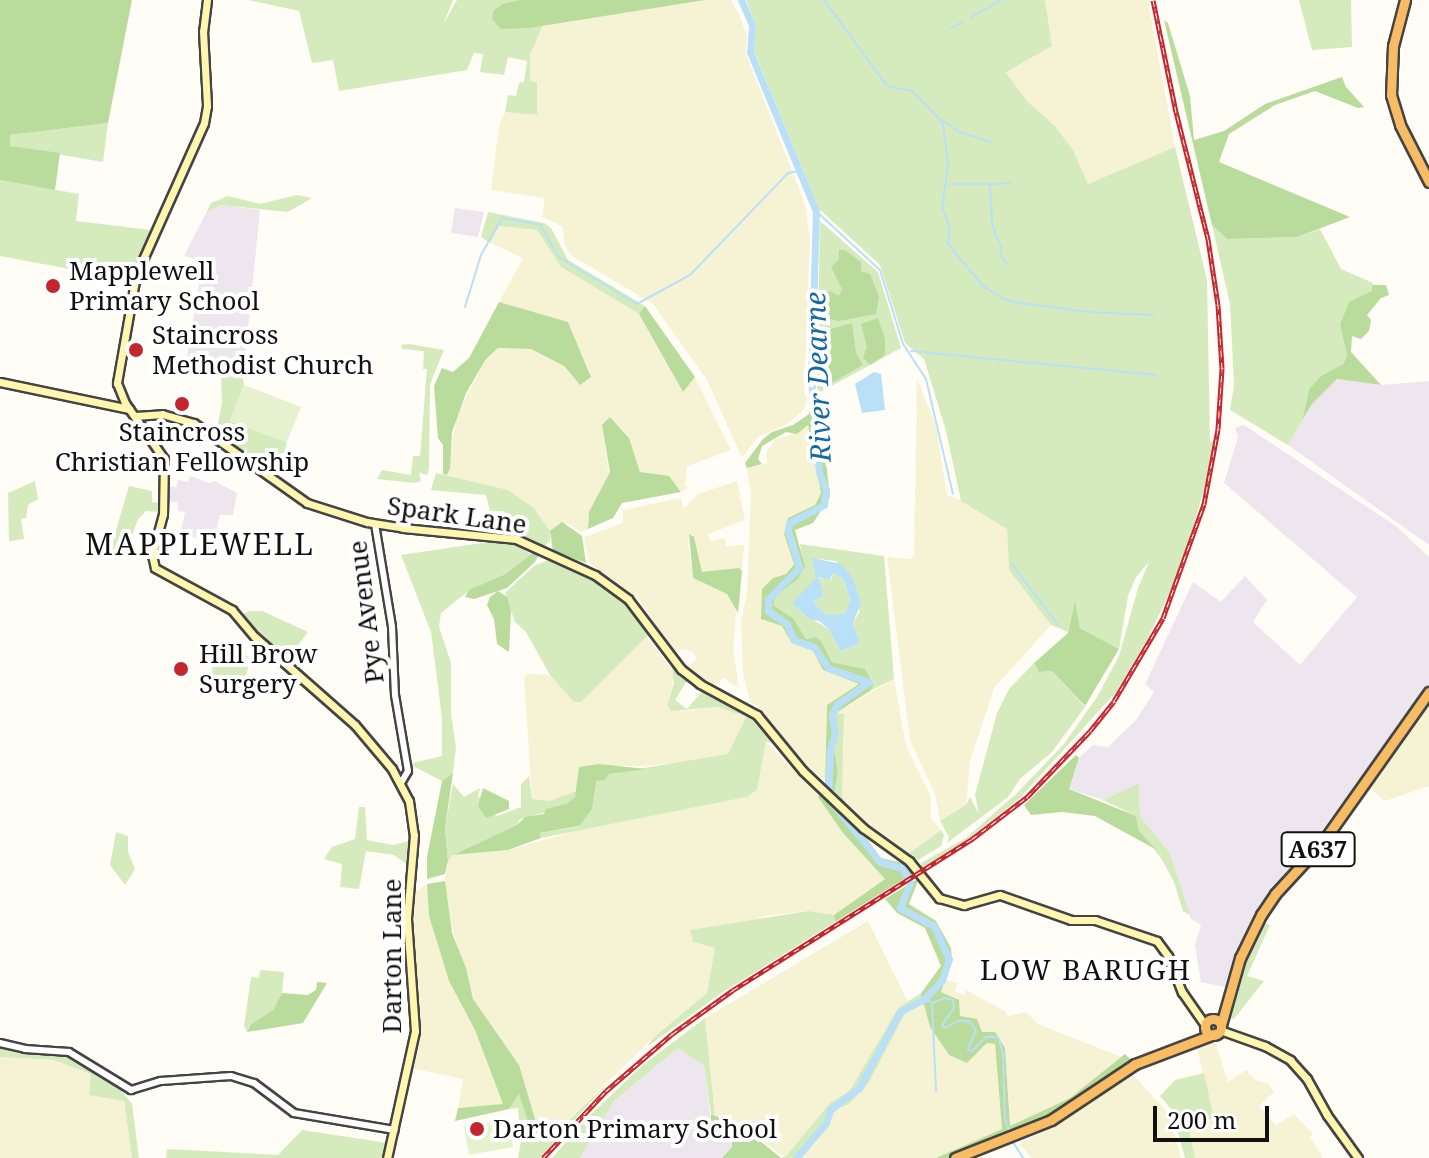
<!DOCTYPE html>
<style>
body{margin:0}
#map{position:relative;width:1429px;height:1158px;overflow:hidden;background:#fffdf5;font-family:"Noto Serif",serif}
div>[style]{position:absolute}
[style*='--x']{left:calc(var(--x)*1px);top:calc(var(--y)*1px);width:calc(var(--w)*1px);rotate:calc(var(--a)*1deg)}
.industrial>*{inset:0;background:#eee6ef}
.farmland>*{inset:0;background:#f6f3d4}
.green>*{inset:0;background:#d5ebbd}
.forest>*{inset:0;background:#b9dc9c}
.pitch>*{inset:0;background:#e6f2cf}
.water>*{inset:0;background:#b9e0f7}
.stream>*{height:2px;margin:-1px;padding:0 1px;transform-origin:1px;border-radius:1px;background:#b9e0f7}
.river>*{height:7px;margin:-3.5px;padding:0 3.5px;transform-origin:3.5px;border-radius:3.5px;background:#b9e0f7}
.roads{filter:drop-shadow(2px 0 #444) drop-shadow(-2px 0 #444) drop-shadow(0 2px #444) drop-shadow(0 -2px #444)}
.tertiary>*{height:6px;margin:-3px;padding:0 3px;transform-origin:3px;border-radius:3px;background:#fff}
.secondary>*{height:7px;margin:-3.5px;padding:0 3.5px;transform-origin:3.5px;border-radius:3.5px;background:#fff6b0}
.trunk>*{height:9px;margin:-4.5px;padding:0 4.5px;transform-origin:4.5px;border-radius:4.5px;background:#f7bc64}
.trunk>.ring{margin:-4.5px;padding:0;box-sizing:content-box;background:none;border:9px solid #f7bc64;border-radius:50%}
.rail>*{height:5px;margin-top:-2.5px;transform-origin:0;background:repeating-linear-gradient(90deg,#fff 0 6px,#c4262e 0 12px);box-sizing:border-box;border-block:2px solid #c4262e}
.dots>*{width:22px;height:22px;translate:-50% -50%;box-sizing:border-box;border:4px solid #fff;border-radius:50%}
span{translate:-50% -50%;white-space:nowrap;text-align:center;line-height:1.15;-webkit-text-stroke:8px #fff;paint-order:stroke}
.shield-label span{padding:2px 6px;background:#fff;border:2px solid;border-radius:6px;-webkit-text-stroke-width:0}
.shield-label{font-size:24px;color:#111;font-weight:700}
.poi-label{font-size:26px;color:#111}
.left{translate:0 -50%;text-align:left}
.street-label{font-size:26px;color:#111}
.water-label{font-size:28px;color:#1768a6;font-style:italic}
.neighbourhood-label{font-size:28px;color:#111;letter-spacing:2px}
.quarter-label{font-size:30px;color:#111;letter-spacing:2px}
.scale{position:absolute;left:1153px;top:1106px;width:116px;height:36px;box-sizing:border-box;border:4px solid #111;border-top:0;padding-left:10px;font-size:24px;line-height:28px;white-space:nowrap;color:#111;-webkit-text-stroke:6px #fff;paint-order:stroke}
</style>
<div id="map">
<div class="industrial">
<div style="clip-path:polygon(220px 205px,260px 210px,243px 379px,185px 367px,203px 261px,184px 256px,206px 213px)"></div>
<div style="clip-path:polygon(455px 208px,484px 212px,478px 237px,451px 233px)"></div>
<div style="clip-path:polygon(1337px 379px,1381px 385px,1429px 381px,1429px 545px,1288px 445px,1312px 404px)"></div>
<div style="clip-path:polygon(1244px 425px,1397px 527px,1429px 557px,1429px 685px,1297px 864px,1268px 894px,1240px 944px,1226px 987px,1201px 982px,1195px 945px,1201px 925px,1191px 919px,1170px 853px,1140px 816px,1139px 783px,1103px 800px,1069px 789px,1079px 758px,1093px 745px,1108px 747px,1136px 720px,1154px 692px,1145px 684px,1193px 582px,1221px 602px,1245px 576px,1267px 600px,1253px 622px,1300px 665px,1357px 597px,1224px 483px,1238px 437px,1235px 428px)"></div>
<div style="clip-path:polygon(190px 476px,209px 483px,214px 481px,237px 493px,233px 515px,220px 515px,213px 541px,180px 535px,185px 512px,178px 511px,177px 502px,166px 501px,167px 486px,176px 487px,178px 480px,188px 482px)"></div>
<div style="clip-path:polygon(678px 1048px,704px 1066px,711px 1121px,732px 1137px,732px 1147px,722px 1158px,580px 1158px,615px 1100px)"></div>
</div>
<div class="farmland">
<div style="clip-path:polygon(705px 0,731px 0,740px 16px,747px 37px,746px 54px,805px 204px,810px 239px,804px 391px,807px 400px,804px 410px,787px 424px,758px 437px,742px 458px,707px 380px,653px 304px,572px 256px,565px 246px,562px 226px,542px 217px,545px 198px,491px 190px,499px 126px,505px 112px,537px 115px,537px 82px,530px 81px,530px 55px,543px 25px)"></div>
<div style="clip-path:polygon(1045px 0,1148px 0,1175px 147px,1088px 184px,1073px 150px,1055px 126px,1028px 102px,1006px 71px,1052px 46px)"></div>
<div style="clip-path:polygon(499px 226px,537px 230px,561px 267px,639px 314px,682px 391px,695px 377px,731px 450px,687px 466px,685px 486px,689px 488px,681px 491px,670px 478px,640px 472px,627px 435px,611px 418px,602px 425px,609px 475px,589px 513px,588px 529px,581px 532px,568px 523px,550px 531px,534px 508px,447px 475px,457px 414px,486px 359px,498px 348px,531px 349px,564px 366px,580px 385px,590px 373px,568px 322px,499px 302px,523px 258px,490px 243px)"></div>
<div style="clip-path:polygon(917px 378px,936px 426px,947px 495px,966px 502px,1007px 529px,1009px 570px,1051px 625px,994px 688px,970px 761px,966px 805px,940px 821px,935px 795px,910px 740px,887px 557px,911px 559px,914px 554px)"></div>
<div style="clip-path:polygon(808px 424px,821px 493px,815px 505px,784px 534px,794px 563px,786px 574px,773px 578px,782px 626px,791px 642px,813px 651px,823px 670px,860px 684px,827px 705px,825px 780px,808px 768px,759px 707px,750px 702px,743px 672px,741px 622px,747px 592px,751px 493px,747px 468px,767px 463px,766px 453px,775px 439px,791px 435px)"></div>
<div style="clip-path:polygon(737px 481px,745px 520px,708px 534px,710px 541px,725px 538px,726px 546px,744px 545px,742px 571px,702px 572px,694px 537px,689px 536px,688px 542px,693px 578px,727px 594px,733px 602px,736px 614px,733px 649px,739px 688px,723px 678px,714px 687px,686px 670px,697px 658px,693px 652px,686px 649px,673px 651px,638px 598px,589px 563px,584px 537px,623px 523px,623px 510px,681px 498px,684px 509px,698px 494px)"></div>
<div style="clip-path:polygon(646px 636px,675px 674px,667px 705px,681px 711px,718px 707px,746px 717px,728px 754px,725px 757px,649px 766px,621px 766px,571px 796px,549px 801px,532px 800px,524px 677px,528px 674px,548px 675px,585px 697px)"></div>
<div style="clip-path:polygon(894px 679px,906px 745px,931px 797px,931px 818px,941px 830px,911px 853px,861px 820px,841px 797px,844px 738px,836px 713px)"></div>
<div style="clip-path:polygon(1429px 699px,1429px 786px,1385px 801px,1372px 790px,1372px 778px)"></div>
<div style="clip-path:polygon(766px 742px,811px 786px,843px 833px,885px 879px,834px 915px,808px 911px,765px 916px,693px 942px,715px 948px,707px 993px,653px 1038px,548px 1140px,536px 1122px,519px 1065px,473px 999px,449px 917px,445px 881px,448px 861px,453px 855px,508px 850px,576px 831px,747px 797px,757px 790px)"></div>
<div style="clip-path:polygon(427px 884px,429px 916px,449px 981px,475px 1030px,504px 1104px,458px 1108px,463px 1079px,410px 1068px,417px 1031px,409px 897px)"></div>
<div style="clip-path:polygon(868px 921px,908px 1002px,898px 1008px,850px 1090px,829px 1104px,787px 1155px,781px 1155px,744px 1128px,715px 1115px,705px 1018px)"></div>
<div style="clip-path:polygon(944px 980px,957px 983px,955px 992px,965px 995px,966px 990px,1005px 1011px,1008px 1016px,1026px 1012px,1038px 1024px,1122px 1057px,1070px 1098px,1010px 1126px,1005px 1048px,959px 1016px,941px 992px)"></div>
<div style="clip-path:polygon(925px 1005px,930px 1027px,949px 1055px,967px 1063px,987px 1043px,995px 1044px,1002px 1129px,936px 1158px,799px 1158px,837px 1109px,849px 1104px,904px 1015px,913px 1006px)"></div>
<div style="clip-path:polygon(1214px 1038px,1228px 1082px,1246px 1070px,1255px 1080px,1269px 1084px,1274px 1092px,1259px 1106px,1276px 1125px,1294px 1114px,1313px 1134px,1310px 1137px,1323px 1158px,1195px 1158px,1189px 1128px,1214px 1118px,1196px 1044px)"></div>
<div style="clip-path:polygon(0 1057px,54px 1060px,92px 1074px,124px 1101px,132px 1158px,0 1158px)"></div>
<div style="clip-path:polygon(1129px 1070px,1168px 1113px,1181px 1158px,1032px 1158px,1019px 1144px,1061px 1122px,1083px 1101px)"></div>
</div>
<div class="green">
<div style="clip-path:polygon(248px 0,453px 0,443px 25px,457px 0,522px 0,501px 29px,543px 25px,530px 55px,530px 81px,537px 82px,537px 115px,505px 112px,508px 95px,516px 96px,519px 83px,524px 82px,527px 61px,508px 57px,504px 75px,480px 72px,483px 54px,474px 53px,467px 70px,339px 91px,333px 60px,312px 63px,299px 11px)"></div>
<div style="clip-path:polygon(746px 0,1045px 0,1052px 46px,1006px 72px,1028px 102px,1055px 126px,1073px 150px,1088px 184px,1175px 147px,1207px 280px,1210px 442px,1214px 441px,1209px 471px,1183px 564px,1148px 638px,1116px 692px,1019px 799px,972px 836px,922px 869px,921px 863px,966px 838px,1017px 793px,1064px 744px,1097px 697px,1119px 656px,1138px 588px,1149px 562px,1136px 577px,1128px 596px,1119px 649px,1080px 628px,1075px 604px,1068px 632px,1051px 625px,1009px 570px,1007px 529px,961px 501px,946px 431px,924px 359px,905px 343px,880px 265px,819px 209px,754px 51px,756px 25px)"></div>
<div style="clip-path:polygon(1299px 0,1351px 0,1352px 47px,1312px 50px)"></div>
<div style="clip-path:polygon(108px 123px,103px 162px,10px 146px,10px 135px)"></div>
<div style="clip-path:polygon(0 180px,79px 194px,76px 221px,151px 230px,137px 268px,107px 264px,86px 272px,0 256px)"></div>
<div style="clip-path:polygon(297px 195px,312px 198px,288px 212px,220px 205px,206px 213px,211px 203px,228px 196px,260px 204px)"></div>
<div style="clip-path:polygon(488px 212px,544px 223px,551px 228px,568px 260px,645px 306px,639px 314px,561px 267px,537px 230px,499px 226px,490px 243px,481px 237px)"></div>
<div style="clip-path:polygon(820px 221px,878px 272px,901px 348px,817px 394px)"></div>
<div style="clip-path:polygon(1212px 225px,1227px 239px,1297px 237px,1320px 229px,1341px 269px,1373px 283px,1373px 290px,1340px 325px,1347px 356px,1343px 364px,1321px 376px,1309px 389px,1302px 421px,1288px 445px,1230px 410px,1234px 385px,1230px 304px)"></div>
<div style="clip-path:polygon(409px 344px,444px 350px,430px 384px,429px 469px,427px 475px,419px 473px,421px 481px,415px 483px,377px 479px,382px 470px,411px 475px,413px 456px,420px 456px,427px 369px,423px 369px,424px 351px,402px 349px,401px 345px)"></div>
<div style="clip-path:polygon(221px 375px,243px 379px,244px 385px,230px 421px,287px 442px,283px 459px,272px 471px,216px 433px,222px 403px)"></div>
<div style="clip-path:polygon(436px 473px,508px 490px,534px 508px,550px 531px,550px 541px,544px 547px,513px 535px,503px 511px,490px 512px,486px 495px,431px 490px)"></div>
<div style="clip-path:polygon(35px 481px,38px 499px,28px 505px,26px 518px,21px 519px,24px 539px,9px 541px,8px 493px)"></div>
<div style="clip-path:polygon(129px 486px,152px 491px,152px 502px,160px 503px,159px 512px,146px 511px,138px 519px,124px 558px,108px 557px)"></div>
<div style="clip-path:polygon(496px 541px,514px 544px,532px 555px,507px 574px,466px 593px,441px 613px,439px 627px,451px 663px,451px 714px,456px 747px,453px 773px,442px 781px,409px 764px,442px 756px,442px 718px,431px 632px,401px 555px)"></div>
<div style="clip-path:polygon(evenodd,800px 544px,884px 556px,894px 679px,870px 691px,874px 683px,865px 669px,832px 662px,821px 641px,816px 637px,806px 639px,793px 618px,773px 605px,776px 596px,798px 579px,804px 566px,800px 544px,817px 559px,836px 561px,860px 611px,853px 623px,860px 642px,857px 645px,840px 651px,829px 629px,803px 614px,795px 604px,816px 578px,817px 559px)"></div>
<div style="clip-path:polygon(553px 559px,601px 581px,625px 603px,648px 635px,581px 702px,574px 702px,550px 675px,526px 632px,515px 622px,505px 593px,535px 565px)"></div>
<div style="clip-path:polygon(834px 573px,844px 580px,850px 600px,846px 612px,838px 615px,827px 615px,813px 602px,823px 596px,819px 578px,831px 579px)"></div>
<div style="clip-path:polygon(250px 611px,262px 611px,308px 632px,287px 660px,250px 629px,241px 615px)"></div>
<div style="clip-path:polygon(227px 643px,240px 648px,251px 661px,240px 690px,226px 689px,225px 686px,212px 681px,213px 654px,223px 658px)"></div>
<div style="clip-path:polygon(1034px 663px,1039px 672px,1052px 671px,1085px 707px,1052px 752px,1020px 779px,1008px 797px,947px 843px,949px 837px,940px 821px,966px 805px,970px 797px,979px 814px,975px 795px,997px 713px,1009px 689px)"></div>
<div style="clip-path:polygon(672px 667px,688px 679px,675px 700px,687px 709px,703px 690px,749px 713px,774px 743px,766px 742px,757px 790px,747px 797px,541px 838px,540px 833px,578px 827px,596px 781px,608px 774px,728px 754px,746px 717px,718px 707px,671px 711px,667px 705px,674px 683px)"></div>
<div style="clip-path:polygon(835px 713px,844px 714px,842px 797px,849px 808px,861px 820px,910px 853px,941px 830px,944px 835px,941px 846px,918px 860px,910px 856px,866px 828px,834px 795px,838px 773px,834px 749px)"></div>
<div style="clip-path:polygon(529px 776px,532px 799px,549px 801px,577px 791px,575px 798px,558px 809px,520px 819px,517px 825px,453px 855px,448px 861px,445px 828px,453px 784px,464px 797px,480px 788px,478px 796px,497px 816px,521px 807px,521px 784px)"></div>
<div style="clip-path:polygon(1139px 783px,1140px 816px,1170px 853px,1190px 915px,1183px 911px,1174px 882px,1161px 858px,1139px 831px,1136px 816px,1103px 800px)"></div>
<div style="clip-path:polygon(359px 807px,365px 807px,367px 840px,393px 845px,409px 841px,408px 865px,394px 855px,366px 851px,359px 889px,340px 887px,342px 864px,324px 859px,332px 847px,355px 839px)"></div>
<div style="clip-path:polygon(116px 832px,128px 836px,128px 852px,135px 869px,125px 885px,110px 865px)"></div>
<div style="clip-path:polygon(808px 911px,834px 915px,835px 922px,717px 996px,647px 1047px,653px 1038px,707px 993px,715px 948px,693px 942px,690px 930px)"></div>
<div style="clip-path:polygon(1262px 922px,1270px 925px,1247px 976px,1264px 981px,1234px 1019px,1227px 1017px,1237px 973px)"></div>
<div style="clip-path:polygon(260px 970px,284px 972px,282px 993px,273px 1010px,251px 1024px,247px 1032px,244px 1026px,251px 977px,259px 978px)"></div>
<div style="clip-path:polygon(921px 993px,925px 1005px,913px 1006px,904px 1015px,869px 1082px,849px 1104px,837px 1109px,799px 1158px,781px 1158px,787px 1155px,829px 1104px,850px 1090px,898px 1008px)"></div>
<div style="clip-path:polygon(705px 1018px,715px 1115px,711px 1114px,704px 1066px,678px 1048px,615px 1100px,580px 1158px,552px 1158px,588px 1117px,643px 1065px)"></div>
<div style="clip-path:polygon(0 1047px,66px 1054px,118px 1086px,132px 1104px,139px 1158px,132px 1158px,124px 1101px,89px 1095px,91px 1074px,54px 1060px,0 1057px)"></div>
<div style="clip-path:polygon(1204px 1073px,1214px 1118px,1189px 1128px,1195px 1158px,1185px 1158px,1172px 1110px,1160px 1096px,1175px 1080px)"></div>
<div style="clip-path:polygon(607px 1084px,540px 1158px,518px 1158px,521px 1141px,518px 1108px,509px 1109px,519px 1093px,533px 1137px,548px 1140px)"></div>
<div style="clip-path:polygon(302px 1130px,387px 1143px,384px 1158px,166px 1158px,167px 1149px,278px 1155px)"></div>
</div>
<div class="forest">
<div style="clip-path:polygon(0 0,132px 0,108px 123px,10px 135px,10px 146px,60px 153px,55px 190px,0 180px)"></div>
<div style="clip-path:polygon(520px 0,705px 0,529px 28px,501px 29px,492px 19px,494px 10px,503px 4px)"></div>
<div style="clip-path:polygon(1164px 20px,1168px 23px,1190px 96px,1194px 140px,1224px 131px,1265px 104px,1342px 77px,1346px 87px,1364px 107px,1358px 108px,1315px 91px,1275px 105px,1229px 134px,1219px 162px,1350px 217px,1297px 237px,1227px 239px,1212px 225px)"></div>
<div style="clip-path:polygon(839px 250px,845px 250px,861px 262px,861px 271px,870px 274px,879px 297px,876px 314px,839px 321px,825px 318px,824px 310px,827px 308px,822px 294px,830px 291px,839px 296px,842px 289px,831px 267px,839px 259px)"></div>
<div style="clip-path:polygon(1372px 285px,1386px 285px,1389px 295px,1381px 298px,1367px 315px,1371px 320px,1369px 331px,1361px 339px,1352px 336px,1351px 352px,1381px 385px,1337px 379px,1312px 404px,1302px 421px,1309px 389px,1321px 376px,1343px 364px,1347px 356px,1340px 325px,1349px 302px,1372px 291px)"></div>
<div style="clip-path:polygon(499px 302px,568px 322px,591px 377px,580px 385px,564px 366px,531px 349px,498px 348px,486px 359px,466px 393px,452px 432px,450px 468px,447px 475px,443px 474px,443px 445px,438px 438px,434px 386px,442px 368px,453px 372px,469px 358px)"></div>
<div style="clip-path:polygon(645px 306px,695px 377px,683px 392px,639px 314px)"></div>
<div style="clip-path:polygon(878px 318px,885px 339px,885px 355px,870px 365px,863px 358px,867px 347px,861px 324px)"></div>
<div style="clip-path:polygon(852px 323px,856px 353px,863px 365px,828px 385px,825px 373px,832px 347px,827px 330px)"></div>
<div style="clip-path:polygon(819px 400px,830px 497px,813px 523px,795px 530px,805px 566px,798px 579px,776px 596px,773px 605px,793px 618px,806px 639px,816px 637px,821px 641px,832px 662px,865px 669px,874px 684px,870px 691px,836px 713px,834px 749px,838px 772px,834px 795px,881px 858px,907px 864px,915px 872px,835px 922px,834px 915px,885px 879px,843px 833px,818px 797px,825px 783px,827px 705px,859px 684px,823px 670px,813px 651px,791px 642px,782px 626px,761px 619px,762px 589px,773px 578px,786px 574px,794px 564px,784px 534px,788px 518px,815px 505px,821px 493px,808px 425px,797px 434px,786px 432px,762px 446px,758px 459px,762px 464px,747px 468px,745px 463px,763px 439px,772px 432px,793px 425px,809px 414px,811px 403px)"></div>
<div style="clip-path:polygon(610px 417px,629px 438px,640px 472px,669px 476px,681px 492px,622px 503px,613px 518px,588px 529px,589px 512px,610px 472px,602px 425px)"></div>
<div style="clip-path:polygon(562px 522px,582px 536px,586px 563px,553px 551px,550px 531px)"></div>
<div style="clip-path:polygon(689px 534px,694px 537px,702px 572px,739px 568px,742px 571px,738px 613px,727px 594px,693px 578px)"></div>
<div style="clip-path:polygon(534px 552px,539px 554px,535px 562px,507px 588px,474px 599px,465px 597px,469px 590px,506px 574px)"></div>
<div style="clip-path:polygon(498px 591px,507px 597px,511px 611px,509px 652px,497px 644px,494px 619px,487px 605px,490px 597px)"></div>
<div style="clip-path:polygon(1075px 601px,1080px 628px,1119px 649px,1085px 706px,1052px 671px,1039px 672px,1034px 663px,1068px 633px)"></div>
<div style="clip-path:polygon(1076px 755px,1079px 758px,1069px 789px,1136px 816px,1139px 831px,1155px 849px,1095px 816px,1062px 812px,1031px 815px,1024px 805px)"></div>
<div style="clip-path:polygon(599px 764px,646px 769px,609px 774px,605px 780px,596px 781px,592px 809px,579px 826px,540px 833px,541px 838px,508px 850px,453px 855px,517px 825px,525px 817px,544px 814px,546px 809px,566px 804px,575px 797px,579px 767px)"></div>
<div style="clip-path:polygon(453px 773px,445px 828px,448px 861px,445px 874px,427px 879px,427px 857px,442px 781px)"></div>
<div style="clip-path:polygon(483px 788px,509px 801px,509px 809px,486px 818px,478px 806px)"></div>
<div style="clip-path:polygon(919px 878px,909px 904px,936px 921px,951px 948px,952px 959px,941px 992px,959px 1000px,960px 1016px,977px 1019px,982px 1032px,995px 1032px,1005px 1048px,1010px 1126px,1070px 1098px,1125px 1054px,1132px 1061px,1044px 1119px,950px 1158px,936px 1158px,1002px 1129px,995px 1044px,987px 1043px,967px 1063px,949px 1055px,930px 1027px,921px 993px,941px 966px,925px 928px,897px 913px,885px 899px)"></div>
<div style="clip-path:polygon(445px 881px,452px 933px,466px 968px,473px 999px,519px 1065px,536px 1122px,548px 1140px,533px 1137px,519px 1094px,509px 1109px,455px 1121px,458px 1108px,503px 1104px,475px 1030px,449px 981px,429px 916px,427px 884px)"></div>
<div style="clip-path:polygon(317px 982px,327px 983px,303px 1023px,247px 1032px,251px 1024px,273px 1010px,282px 993px,308px 995px,316px 990px)"></div>
<div style="clip-path:polygon(711px 1114px,744px 1128px,781px 1158px,722px 1158px,732px 1147px,732px 1137px,711px 1121px)"></div>
</div>
<div class="pitch">
<div style="clip-path:polygon(244px 385px,301px 407px,287px 442px,230px 421px)"></div>
<div style="clip-path:polygon(508px 1119px,513px 1147px,469px 1155px,464px 1127px)"></div>
</div>
<div class="water">
<div style="clip-path:polygon(874px 372px,881px 374px,885px 410px,862px 413px,855px 384px)"></div>
<div style="clip-path:polygon(evenodd,812px 558px,842px 564px,853px 579px,861px 603px,853px 623px,860px 642px,857px 645px,840px 651px,829px 629px,819px 621px,809px 619px,792px 603px,816px 578px,812px 558px,834px 573px,844px 580px,850px 600px,846px 612px,838px 615px,827px 615px,813px 602px,823px 596px,819px 577px,829px 580px,834px 573px)"></div>
</div>
<div class="stream">
<div style="--x:824;--y:0;--w:102;--a:53.8"></div>
<div style="--x:884;--y:82;--w:8;--a:40"></div>
<div style="--x:890;--y:87;--w:22;--a:10"></div>
<div style="--x:912;--y:91;--w:45;--a:45.9"></div>
<div style="--x:943;--y:123;--w:43;--a:83.4"></div>
<div style="--x:948;--y:166;--w:41;--a:98.3"></div>
<div style="--x:942;--y:207;--w:22;--a:69"></div>
<div style="--x:950;--y:228;--w:16;--a:97"></div>
<div style="--x:948;--y:244;--w:55;--a:50.2"></div>
<div style="--x:983;--y:286;--w:25;--a:32"></div>
<div style="--x:1004;--y:299;--w:16;--a:15"></div>
<div style="--x:1019;--y:303;--w:70;--a:7.4"></div>
<div style="--x:1088;--y:312;--w:66;--a:2.6"></div>
<div style="--x:971;--y:17;--w:35;--a:-29"></div>
<div style="--x:951;--y:28;--w:13;--a:-29"></div>
<div style="--x:942;--y:120;--w:21;--a:35"></div>
<div style="--x:959;--y:132;--w:34;--a:17"></div>
<div style="--x:949;--y:184;--w:41;--a:0"></div>
<div style="--x:990;--y:184;--w:40;--a:87.1"></div>
<div style="--x:992;--y:224;--w:25;--a:69"></div>
<div style="--x:1001;--y:247;--w:10;--a:90"></div>
<div style="--x:1001;--y:257;--w:9;--a:49"></div>
<div style="--x:991;--y:184;--w:19;--a:-3"></div>
<div style="--x:816;--y:211;--w:87;--a:42.7"></div>
<div style="--x:880;--y:270;--w:77;--a:72.7"></div>
<div style="--x:903;--y:344;--w:42;--a:56.7"></div>
<div style="--x:926;--y:379;--w:118;--a:76.8"></div>
<div style="--x:465;--y:307;--w:54;--a:-72.9"></div>
<div style="--x:481;--y:255;--w:43;--a:-60.4"></div>
<div style="--x:502;--y:218;--w:39;--a:10"></div>
<div style="--x:540;--y:225;--w:39;--a:59"></div>
<div style="--x:560;--y:258;--w:90;--a:30.9"></div>
<div style="--x:637;--y:304;--w:60;--a:-28.7"></div>
<div style="--x:690;--y:275;--w:141;--a:-46.1"></div>
<div style="--x:788;--y:173;--w:11;--a:-10"></div>
<div style="--x:911;--y:351;--w:246;--a:5.6"></div>
<div style="--x:1011;--y:563;--w:78;--a:52.8"></div>
<div style="--x:924;--y:999;--w:10;--a:24"></div>
<div style="--x:933;--y:1003;--w:12;--a:-24"></div>
<div style="--x:944;--y:998;--w:9;--a:13"></div>
<div style="--x:953;--y:1000;--w:8;--a:83"></div>
<div style="--x:954;--y:1008;--w:21;--a:125"></div>
<div style="--x:942;--y:1025;--w:4;--a:45"></div>
<div style="--x:945;--y:1028;--w:15;--a:-28"></div>
<div style="--x:958;--y:1021;--w:11;--a:0"></div>
<div style="--x:969;--y:1021;--w:11;--a:52"></div>
<div style="--x:976;--y:1030;--w:21;--a:113"></div>
<div style="--x:968;--y:1049;--w:4;--a:27"></div>
<div style="--x:972;--y:1051;--w:20;--a:-45"></div>
<div style="--x:986;--y:1037;--w:12;--a:0"></div>
<div style="--x:998;--y:1037;--w:17;--a:73"></div>
<div style="--x:1003;--y:1053;--w:66;--a:88.3"></div>
<div style="--x:1005;--y:1119;--w:12;--a:70"></div>
<div style="--x:932;--y:1005;--w:86;--a:87.3"></div>
<div style="--x:1013;--y:1142;--w:19;--a:58"></div>
</div>
<div class="river">
<div style="--x:741;--y:0;--w:27;--a:66"></div>
<div style="--x:752;--y:25;--w:27;--a:94"></div>
<div style="--x:750;--y:52;--w:172;--a:67.5"></div>
<div style="--x:816;--y:211;--w:167;--a:91.7"></div>
<div style="--x:811;--y:378;--w:94;--a:85.1"></div>
<div style="--x:819;--y:472;--w:19;--a:69"></div>
<div style="--x:826;--y:490;--w:15;--a:98"></div>
<div style="--x:824;--y:505;--w:39;--a:153"></div>
<div style="--x:789;--y:523;--w:8;--a:97"></div>
<div style="--x:788;--y:531;--w:39;--a:73"></div>
<div style="--x:799;--y:568;--w:44;--a:135"></div>
<div style="--x:768;--y:599;--w:12;--a:90"></div>
<div style="--x:768;--y:611;--w:23;--a:34"></div>
<div style="--x:787;--y:624;--w:17;--a:66"></div>
<div style="--x:794;--y:640;--w:21;--a:19"></div>
<div style="--x:814;--y:647;--w:25;--a:56"></div>
<div style="--x:828;--y:668;--w:43;--a:18.9"></div>
<div style="--x:869;--y:682;--w:39;--a:145"></div>
<div style="--x:837;--y:704;--w:12;--a:114"></div>
<div style="--x:832;--y:715;--w:19;--a:81"></div>
<div style="--x:835;--y:734;--w:17;--a:107"></div>
<div style="--x:830;--y:750;--w:48;--a:92.4"></div>
<div style="--x:828;--y:798;--w:82;--a:50.9"></div>
<div style="--x:880;--y:862;--w:23;--a:15"></div>
<div style="--x:902;--y:868;--w:17;--a:62"></div>
<div style="--x:910;--y:883;--w:27;--a:112"></div>
<div style="--x:900;--y:908;--w:38;--a:28"></div>
<div style="--x:934;--y:926;--w:36;--a:66"></div>
<div style="--x:949;--y:959;--w:22;--a:108"></div>
<div style="--x:942;--y:980;--w:26;--a:133"></div>
<div style="--x:924;--y:999;--w:27;--a:152"></div>
<div style="--x:900;--y:1012;--w:86;--a:118.3"></div>
<div style="--x:859;--y:1088;--w:36;--a:143"></div>
<div style="--x:830;--y:1110;--w:14;--a:107"></div>
<div style="--x:826;--y:1123;--w:46;--a:130.6"></div>
</div>
<div class="roads">
<div class="tertiary">
<div style="--x:375;--y:524;--w:104;--a:80.6"></div>
<div style="--x:392;--y:627;--w:68;--a:87.5"></div>
<div style="--x:395;--y:695;--w:77;--a:80.3"></div>
<div style="--x:408;--y:771;--w:14;--a:120"></div>
<div style="--x:0;--y:1043;--w:26;--a:13"></div>
<div style="--x:25;--y:1049;--w:44;--a:3.9"></div>
<div style="--x:69;--y:1052;--w:73;--a:31.5"></div>
<div style="--x:131;--y:1090;--w:31;--a:-17"></div>
<div style="--x:161;--y:1081;--w:70;--a:-4.1"></div>
<div style="--x:231;--y:1076;--w:24;--a:17"></div>
<div style="--x:254;--y:1083;--w:50;--a:36.9"></div>
<div style="--x:294;--y:1113;--w:102;--a:9.6"></div>
</div>
<div class="secondary">
<div style="--x:207;--y:0;--w:31;--a:97"></div>
<div style="--x:203;--y:31;--w:75;--a:86.9"></div>
<div style="--x:207;--y:106;--w:17;--a:100"></div>
<div style="--x:204;--y:123;--w:167;--a:114.1"></div>
<div style="--x:136;--y:275;--w:110;--a:100"></div>
<div style="--x:117;--y:383;--w:22;--a:68"></div>
<div style="--x:125;--y:403;--w:68;--a:55.1"></div>
<div style="--x:164;--y:459;--w:55;--a:91"></div>
<div style="--x:163;--y:514;--w:42;--a:105"></div>
<div style="--x:152;--y:555;--w:13;--a:77"></div>
<div style="--x:155;--y:568;--w:88;--a:28.6"></div>
<div style="--x:232;--y:610;--w:35;--a:50"></div>
<div style="--x:255;--y:637;--w:133;--a:41.3"></div>
<div style="--x:355;--y:725;--w:57;--a:49.9"></div>
<div style="--x:392;--y:769;--w:36;--a:62"></div>
<div style="--x:409;--y:801;--w:34;--a:82"></div>
<div style="--x:414;--y:835;--w:84;--a:94.8"></div>
<div style="--x:407;--y:919;--w:112;--a:85.9"></div>
<div style="--x:415;--y:1031;--w:130;--a:102.4"></div>
<div style="--x:0;--y:382;--w:132;--a:11.8"></div>
<div style="--x:135;--y:416;--w:27;--a:-4"></div>
<div style="--x:162;--y:414;--w:33;--a:16"></div>
<div style="--x:194;--y:423;--w:138;--a:35.3"></div>
<div style="--x:307;--y:503;--w:63;--a:17.6"></div>
<div style="--x:367;--y:522;--w:36;--a:9"></div>
<div style="--x:403;--y:528;--w:114;--a:5.6"></div>
<div style="--x:516;--y:539;--w:87;--a:24.5"></div>
<div style="--x:595;--y:575;--w:41;--a:36"></div>
<div style="--x:628;--y:599;--w:88;--a:52.9"></div>
<div style="--x:681;--y:669;--w:24;--a:38"></div>
<div style="--x:700;--y:684;--w:65;--a:28.5"></div>
<div style="--x:757;--y:715;--w:72;--a:50.6"></div>
<div style="--x:803;--y:771;--w:83;--a:43.5"></div>
<div style="--x:863;--y:828;--w:57;--a:35.7"></div>
<div style="--x:909;--y:861;--w:48;--a:51"></div>
<div style="--x:939;--y:898;--w:26;--a:16"></div>
<div style="--x:964;--y:905;--w:37;--a:-16"></div>
<div style="--x:1000;--y:895;--w:75;--a:19.4"></div>
<div style="--x:1071;--y:920;--w:24;--a:0"></div>
<div style="--x:1095;--y:920;--w:65;--a:18.7"></div>
<div style="--x:1157;--y:941;--w:19;--a:54"></div>
<div style="--x:1168;--y:956;--w:39;--a:69"></div>
<div style="--x:1182;--y:992;--w:40;--a:55.1"></div>
<div style="--x:1220;--y:1030;--w:48;--a:19.6"></div>
<div style="--x:1265;--y:1046;--w:29;--a:29"></div>
<div style="--x:1290;--y:1060;--w:25;--a:48"></div>
<div style="--x:1307;--y:1079;--w:41;--a:60.9"></div>
<div style="--x:1327;--y:1115;--w:53;--a:54.2"></div>
</div>
<div class="trunk">
<div style="--x:1405;--y:0;--w:48;--a:104.6"></div>
<div style="--x:1393;--y:46;--w:49;--a:92.3"></div>
<div style="--x:1391;--y:95;--w:31;--a:73"></div>
<div style="--x:1400;--y:125;--w:64;--a:63"></div>
<div class="ring" style="left:1205px;top:1019px;width:7px;height:7px"></div>
<div style="--x:1221;--y:1025;--w:70;--a:-74.2"></div>
<div style="--x:1240;--y:958;--w:48;--a:-64"></div>
<div style="--x:1261;--y:915;--w:25;--a:-56"></div>
<div style="--x:1275;--y:894;--w:69;--a:-47.3"></div>
<div style="--x:1322;--y:843;--w:185;--a:-54.7"></div>
<div style="--x:955;--y:1158;--w:103;--a:-21.6"></div>
<div style="--x:1051;--y:1120;--w:101;--a:-33.7"></div>
<div style="--x:1135;--y:1064;--w:85;--a:-20.8"></div>
</div>
</div>
<div class="rail">
<div style="--x:543;--y:1158;--w:92;--a:-46.8"></div>
<div style="--x:606;--y:1091;--w:87;--a:-40.8"></div>
<div style="--x:672;--y:1034;--w:75;--a:-35.8"></div>
<div style="--x:733;--y:990;--w:283;--a:-32.3"></div>
<div style="--x:972;--y:839;--w:69;--a:-37.4"></div>
<div style="--x:1027;--y:797;--w:91;--a:-46.3"></div>
<div style="--x:1090;--y:731;--w:38;--a:-51"></div>
<div style="--x:1114;--y:701;--w:96;--a:-59.4"></div>
<div style="--x:1163;--y:618;--w:121;--a:-70.2"></div>
<div style="--x:1204;--y:504;--w:76;--a:-79.4"></div>
<div style="--x:1218;--y:429;--w:61;--a:-86.2"></div>
<div style="--x:1222;--y:368;--w:63;--a:-93.6"></div>
<div style="--x:1218;--y:305;--w:67;--a:-98.6"></div>
<div style="--x:1208;--y:239;--w:131;--a:-104.1"></div>
<div style="--x:1176;--y:112;--w:114;--a:-101.6"></div>
</div>
<div class="dots">
<div style="left:53px;top:286px;background:#c4262e"></div>
<div style="left:136px;top:350px;background:#c4262e"></div>
<div style="left:182px;top:404px;background:#c4262e"></div>
<div style="left:181px;top:669px;background:#c4262e"></div>
<div style="left:477px;top:1129px;background:#c4262e"></div>
</div>
<div class="shield-label">
<span style="left:1318px;top:849px">A637</span>
</div>
<div class="poi-label">
<span class="left" style="left:69px;top:286px">Mapplewell<br>Primary School</span>
<span class="left" style="left:152px;top:350px">Staincross<br>Methodist Church</span>
<span style="left:182px;top:447px">Staincross<br>Christian Fellowship</span>
<span class="left" style="left:199px;top:669px">Hill Brow<br>Surgery</span>
<span class="left" style="left:493px;top:1129px">Darton Primary School</span>
</div>
<div class="street-label">
<span style="left:457px;top:515px;rotate:8deg">Spark Lane</span>
<span style="left:366px;top:612px;rotate:-97deg">Pye Avenue</span>
<span style="left:392px;top:956px;rotate:-90deg">Darton Lane</span>
</div>
<div class="water-label">
<span style="left:817px;top:377px;rotate:-92deg">River Dearne</span>
</div>
<div class="neighbourhood-label">
<span style="left:1086px;top:969px">LOW BARUGH</span>
</div>
<div class="quarter-label">
<span style="left:200px;top:544px">MAPPLEWELL</span>
</div>
<div class="scale">200 m</div>
</div>
